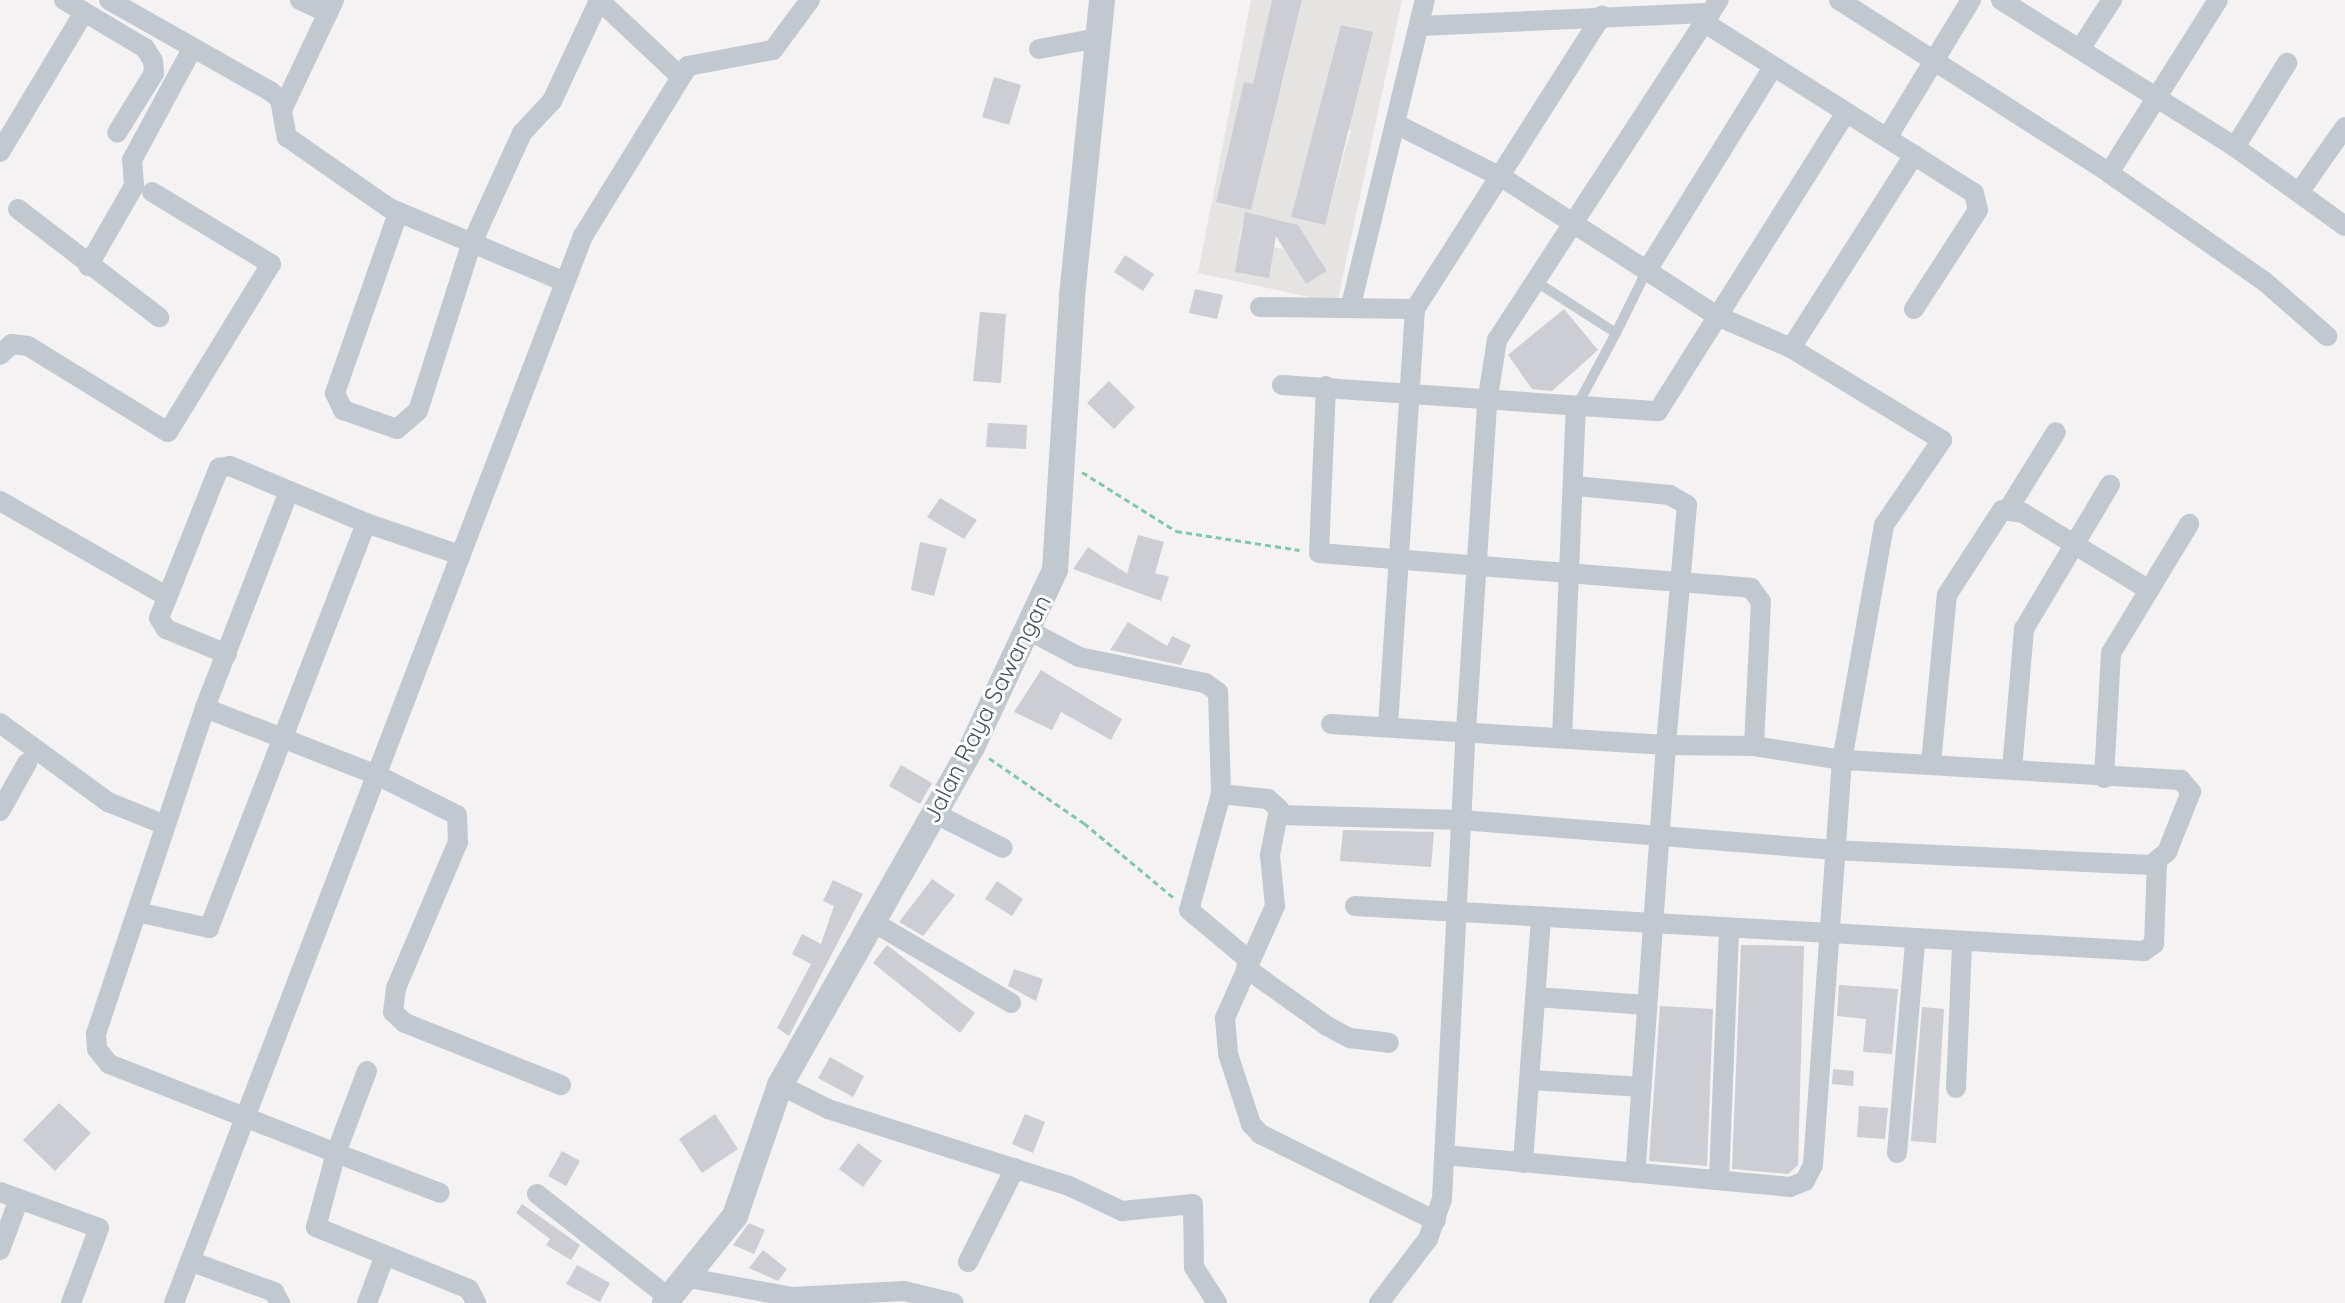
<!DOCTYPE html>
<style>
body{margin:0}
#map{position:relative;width:2345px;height:1303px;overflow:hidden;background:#f4f2f2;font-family:Quicksand,sans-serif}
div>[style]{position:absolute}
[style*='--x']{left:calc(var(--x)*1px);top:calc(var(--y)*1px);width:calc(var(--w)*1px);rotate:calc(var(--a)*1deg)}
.education>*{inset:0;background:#e5e4e3}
.building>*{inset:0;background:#ccced4}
.path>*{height:3px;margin-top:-1.5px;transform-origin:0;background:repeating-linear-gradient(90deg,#81c7ab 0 6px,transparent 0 10px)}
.service>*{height:10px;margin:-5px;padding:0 5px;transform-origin:5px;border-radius:5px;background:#c1c8cf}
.minor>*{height:20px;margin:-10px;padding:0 10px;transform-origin:10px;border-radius:10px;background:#c1c8cf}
.tertiary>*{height:26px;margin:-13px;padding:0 13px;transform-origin:13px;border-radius:13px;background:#c1c8cf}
span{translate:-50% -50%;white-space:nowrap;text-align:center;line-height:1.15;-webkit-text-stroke:6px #fff;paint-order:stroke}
.street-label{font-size:24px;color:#4b535e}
</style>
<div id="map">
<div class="education">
<div style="clip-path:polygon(evenodd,1251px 0,1272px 0,1254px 82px,1281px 88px,1302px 0,1402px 0,1337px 303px,1198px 273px,1251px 0,1244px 83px,1251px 210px,1250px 210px,1216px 201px,1244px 83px,1251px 0,1318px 120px,1351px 130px,1324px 225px,1292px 217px,1318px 120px,1251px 0,1245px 213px,1293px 224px,1287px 250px,1239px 240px,1245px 213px,1251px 0,1312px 247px,1327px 271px,1306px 284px,1291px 259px,1312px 247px)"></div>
</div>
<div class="building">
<div style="clip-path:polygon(1272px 0,1302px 0,1251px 210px,1216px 202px,1244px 82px,1253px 84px)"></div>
<div style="clip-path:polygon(1341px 25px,1373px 32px,1325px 225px,1291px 217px)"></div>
<div style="clip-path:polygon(994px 77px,1021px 85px,1009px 125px,982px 117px)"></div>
<div style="clip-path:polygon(1245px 212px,1298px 225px,1327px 271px,1306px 284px,1276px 236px,1269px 278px,1235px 272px)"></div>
<div style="clip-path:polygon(1125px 255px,1154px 274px,1143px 291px,1114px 272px)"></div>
<div style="clip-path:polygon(1195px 289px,1223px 295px,1217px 319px,1189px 313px)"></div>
<div style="clip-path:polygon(1564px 309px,1598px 350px,1552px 391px,1532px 389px,1508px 355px)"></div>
<div style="clip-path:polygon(980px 312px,1006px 314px,1001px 383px,973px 381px)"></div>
<div style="clip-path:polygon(1109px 381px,1135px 407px,1114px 429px,1087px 403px)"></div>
<div style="clip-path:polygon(988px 423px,1027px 425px,1026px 449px,986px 447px)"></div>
<div style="clip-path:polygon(940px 498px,977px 520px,964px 539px,927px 517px)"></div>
<div style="clip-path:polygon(1138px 535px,1164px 542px,1155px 573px,1169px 577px,1161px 601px,1073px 569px,1088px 547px,1127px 574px)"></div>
<div style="clip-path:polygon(920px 542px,947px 548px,934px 596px,911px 590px)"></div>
<div style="clip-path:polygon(1128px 622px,1167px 646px,1172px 636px,1191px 645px,1181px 665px,1110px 650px)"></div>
<div style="clip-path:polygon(1041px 670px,1122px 719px,1111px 740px,1061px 712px,1052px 730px,1014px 712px)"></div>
<div style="clip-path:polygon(901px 765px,932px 783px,920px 804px,889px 786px)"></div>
<div style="clip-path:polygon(1343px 830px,1434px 832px,1431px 867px,1340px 861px)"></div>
<div style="clip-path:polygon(932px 879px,955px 895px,923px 936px,899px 922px)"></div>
<div style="clip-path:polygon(833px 880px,863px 894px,789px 1036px,777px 1028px,811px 964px,792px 954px,802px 934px,821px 944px,834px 906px,823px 901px)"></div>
<div style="clip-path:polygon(997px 881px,1023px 899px,1012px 916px,985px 899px)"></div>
<div style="clip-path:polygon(887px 945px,975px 1013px,960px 1033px,873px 963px)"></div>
<div style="clip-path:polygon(1741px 945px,1804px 946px,1798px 1165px,1788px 1174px,1732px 1169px)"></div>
<div style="clip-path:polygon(1014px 969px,1043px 979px,1036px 1001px,1008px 986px)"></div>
<div style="clip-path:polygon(1839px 985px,1898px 989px,1892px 1054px,1863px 1052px,1866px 1019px,1837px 1016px)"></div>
<div style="clip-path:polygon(1660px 1006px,1713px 1009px,1707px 1166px,1649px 1161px)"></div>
<div style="clip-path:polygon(1922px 1007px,1944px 1009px,1936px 1143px,1911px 1141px)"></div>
<div style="clip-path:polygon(830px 1057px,864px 1076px,853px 1097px,818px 1078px)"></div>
<div style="clip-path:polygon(1833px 1069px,1854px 1071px,1853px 1086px,1832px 1084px)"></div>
<div style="clip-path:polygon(59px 1103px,91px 1133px,55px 1171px,23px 1140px)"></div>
<div style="clip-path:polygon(1859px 1106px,1888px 1108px,1885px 1139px,1857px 1137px)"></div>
<div style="clip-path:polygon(715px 1114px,738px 1149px,702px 1173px,679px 1139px)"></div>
<div style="clip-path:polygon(1025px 1114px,1045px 1122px,1033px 1153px,1012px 1144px)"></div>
<div style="clip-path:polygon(858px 1143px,882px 1161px,863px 1187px,839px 1169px)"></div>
<div style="clip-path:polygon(562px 1151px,580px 1161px,566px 1186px,548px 1176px)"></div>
<div style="clip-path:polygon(522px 1204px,580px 1245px,571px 1260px,546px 1245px,550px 1239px,516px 1213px)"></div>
<div style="clip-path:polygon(749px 1223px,765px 1230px,754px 1254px,733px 1245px)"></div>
<div style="clip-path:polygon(763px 1250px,787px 1269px,778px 1281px,749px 1268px)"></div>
<div style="clip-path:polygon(577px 1265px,610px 1283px,600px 1302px,566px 1284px)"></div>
</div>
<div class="path">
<div style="--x:1082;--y:472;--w:111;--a:32.1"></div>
<div style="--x:1176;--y:531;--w:125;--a:8.7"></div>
<div style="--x:989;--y:758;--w:115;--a:34.4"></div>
<div style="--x:1084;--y:823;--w:117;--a:39.8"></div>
</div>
<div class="service">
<div style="--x:1535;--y:281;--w:96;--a:32.7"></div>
<div style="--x:1616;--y:333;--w:83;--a:118.1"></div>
<div style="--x:1616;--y:333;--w:68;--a:-63.8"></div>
</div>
<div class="minor">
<div style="--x:64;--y:0;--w:94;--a:30.7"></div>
<div style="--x:145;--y:48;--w:15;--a:58"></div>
<div style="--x:153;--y:61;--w:12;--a:85"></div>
<div style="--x:154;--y:73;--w:70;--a:121.7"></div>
<div style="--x:109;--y:0;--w:185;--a:29.5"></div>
<div style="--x:270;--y:91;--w:13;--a:39"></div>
<div style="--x:280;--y:99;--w:39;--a:80"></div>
<div style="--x:287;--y:137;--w:124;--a:34.8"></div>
<div style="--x:389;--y:208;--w:189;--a:22.8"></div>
<div style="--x:300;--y:0;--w:31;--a:25"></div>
<div style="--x:599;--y:0;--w:111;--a:43.2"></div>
<div style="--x:1839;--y:0;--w:321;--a:32.6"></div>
<div style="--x:2109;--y:173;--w:204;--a:-57.8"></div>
<div style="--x:2001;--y:0;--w:276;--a:32.1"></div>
<div style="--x:2235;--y:147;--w:135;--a:35.7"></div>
<div style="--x:1705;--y:23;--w:318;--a:32.3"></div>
<div style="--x:1974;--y:193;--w:17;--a:77"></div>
<div style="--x:1978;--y:210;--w:118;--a:122.9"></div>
<div style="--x:1421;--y:26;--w:290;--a:-2.6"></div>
<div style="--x:1039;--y:49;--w:60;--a:-10.6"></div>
<div style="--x:2080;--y:49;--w:59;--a:-56.9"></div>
<div style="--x:282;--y:110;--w:122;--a:-64.7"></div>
<div style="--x:1396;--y:124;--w:120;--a:26.8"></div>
<div style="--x:1503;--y:178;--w:255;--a:32.8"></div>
<div style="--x:1717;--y:316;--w:81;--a:23.4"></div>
<div style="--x:1791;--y:348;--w:177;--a:31.4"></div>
<div style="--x:1942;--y:440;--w:103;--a:124.3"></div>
<div style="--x:1884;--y:525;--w:239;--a:100.1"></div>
<div style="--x:1842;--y:760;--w:406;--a:94.1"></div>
<div style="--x:1813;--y:1165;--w:18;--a:117"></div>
<div style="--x:1805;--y:1181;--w:16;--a:158"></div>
<div style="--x:1790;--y:1187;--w:347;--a:-174.7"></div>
<div style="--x:1887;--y:138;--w:162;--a:-58.7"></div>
<div style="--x:2235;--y:147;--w:99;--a:-58.2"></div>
<div style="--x:0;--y:152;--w:163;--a:-59"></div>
<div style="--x:2109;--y:173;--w:189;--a:34.9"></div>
<div style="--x:2264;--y:281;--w:84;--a:41.1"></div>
<div style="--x:2300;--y:191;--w:78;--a:-54.9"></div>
<div style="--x:18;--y:209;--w:178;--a:37.5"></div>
<div style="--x:398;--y:213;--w:191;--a:109.3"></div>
<div style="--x:335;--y:393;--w:19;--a:65"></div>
<div style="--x:343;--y:410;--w:57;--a:19.4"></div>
<div style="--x:397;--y:429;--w:28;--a:-41"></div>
<div style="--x:418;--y:411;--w:174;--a:-72.3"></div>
<div style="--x:471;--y:245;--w:123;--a:-65.5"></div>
<div style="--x:522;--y:133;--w:44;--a:-46.8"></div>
<div style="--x:552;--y:101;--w:108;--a:-64.9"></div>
<div style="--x:88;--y:266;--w:92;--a:-60.1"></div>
<div style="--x:134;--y:186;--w:26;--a:-94"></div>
<div style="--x:132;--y:160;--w:124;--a:-61.6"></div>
<div style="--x:1646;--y:272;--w:241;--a:-58.2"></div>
<div style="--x:1351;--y:305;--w:314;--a:-76.4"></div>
<div style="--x:1260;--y:307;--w:155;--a:0.7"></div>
<div style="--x:1791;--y:348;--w:229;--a:-57.5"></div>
<div style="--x:0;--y:355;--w:16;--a:-43"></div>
<div style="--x:12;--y:344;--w:16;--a:7"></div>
<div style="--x:28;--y:346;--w:164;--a:31.6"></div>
<div style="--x:168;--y:432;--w:197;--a:-58.5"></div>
<div style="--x:271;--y:264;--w:139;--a:-148.8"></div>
<div style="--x:1282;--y:385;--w:377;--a:4"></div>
<div style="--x:1658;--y:411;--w:352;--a:-57.8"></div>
<div style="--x:1326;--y:386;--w:167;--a:92.4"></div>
<div style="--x:1319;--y:553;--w:433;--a:4.6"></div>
<div style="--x:1751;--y:588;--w:17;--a:54"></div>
<div style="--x:1761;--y:602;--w:144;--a:92.8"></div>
<div style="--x:289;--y:491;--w:233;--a:111.2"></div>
<div style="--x:205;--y:708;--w:344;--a:108.5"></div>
<div style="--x:96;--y:1034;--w:15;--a:86"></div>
<div style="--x:97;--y:1049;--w:19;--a:51"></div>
<div style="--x:109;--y:1064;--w:244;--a:21.4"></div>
<div style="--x:336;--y:1153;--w:77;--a:105.1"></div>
<div style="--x:316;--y:1227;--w:165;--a:22.1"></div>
<div style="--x:469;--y:1289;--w:16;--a:63"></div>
<div style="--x:0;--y:501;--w:191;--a:29.8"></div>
<div style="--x:2009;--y:508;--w:89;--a:-58.3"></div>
<div style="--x:1032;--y:632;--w:53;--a:28"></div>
<div style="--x:1079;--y:657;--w:129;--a:11.7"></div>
<div style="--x:1205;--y:683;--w:16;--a:35"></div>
<div style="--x:1218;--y:692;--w:102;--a:88.3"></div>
<div style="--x:1221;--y:794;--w:47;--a:6.1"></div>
<div style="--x:1268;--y:799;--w:15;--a:42"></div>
<div style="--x:1279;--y:809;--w:47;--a:101.1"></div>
<div style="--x:1270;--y:855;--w:51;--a:84.4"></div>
<div style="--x:1275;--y:906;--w:123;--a:114.1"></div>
<div style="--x:1225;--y:1018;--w:36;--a:85"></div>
<div style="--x:1228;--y:1054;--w:74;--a:71.8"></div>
<div style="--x:1251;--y:1124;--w:13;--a:48"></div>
<div style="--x:1260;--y:1134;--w:196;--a:26.3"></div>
<div style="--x:227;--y:654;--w:66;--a:-157.7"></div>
<div style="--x:166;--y:629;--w:13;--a:-122"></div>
<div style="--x:159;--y:618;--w:162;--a:-68.2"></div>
<div style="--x:219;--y:468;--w:11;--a:-10"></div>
<div style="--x:230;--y:466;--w:147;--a:22.7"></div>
<div style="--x:205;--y:708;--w:187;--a:21.3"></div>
<div style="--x:379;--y:776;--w:87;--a:26.6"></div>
<div style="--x:457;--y:815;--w:27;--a:88"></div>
<div style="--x:458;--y:842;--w:159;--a:113"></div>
<div style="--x:396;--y:988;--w:24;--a:97"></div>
<div style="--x:393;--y:1012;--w:16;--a:43"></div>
<div style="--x:405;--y:1023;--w:168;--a:21.7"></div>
<div style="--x:0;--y:723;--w:134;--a:36.2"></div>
<div style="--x:108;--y:802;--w:61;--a:22"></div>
<div style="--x:1331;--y:724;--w:336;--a:3.6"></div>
<div style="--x:1666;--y:745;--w:429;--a:94.1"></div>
<div style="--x:1388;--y:726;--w:418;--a:-86.3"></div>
<div style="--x:1415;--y:309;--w:348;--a:-57.5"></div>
<div style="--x:1562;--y:738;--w:330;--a:-87.6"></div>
<div style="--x:1931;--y:763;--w:169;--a:-84.6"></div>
<div style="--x:1947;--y:595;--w:101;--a:-57.1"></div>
<div style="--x:2002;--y:510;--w:21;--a:8"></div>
<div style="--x:2023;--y:513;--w:148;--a:31.4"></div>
<div style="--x:2012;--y:769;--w:141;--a:-85.1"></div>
<div style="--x:2024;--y:629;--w:168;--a:-59.2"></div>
<div style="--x:2104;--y:778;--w:125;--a:-86.8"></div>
<div style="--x:2111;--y:653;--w:151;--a:-58.8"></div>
<div style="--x:1221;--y:794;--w:120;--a:105.4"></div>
<div style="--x:1189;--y:910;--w:80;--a:39.9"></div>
<div style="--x:0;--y:811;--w:55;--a:-60.6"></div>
<div style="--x:934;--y:813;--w:77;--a:26.9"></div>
<div style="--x:1279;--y:815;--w:183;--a:1.6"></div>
<div style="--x:1462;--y:820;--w:371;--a:4.6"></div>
<div style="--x:1832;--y:850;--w:319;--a:2.7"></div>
<div style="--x:2151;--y:865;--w:21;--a:-39"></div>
<div style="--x:2167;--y:852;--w:65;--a:-68.2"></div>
<div style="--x:2191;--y:792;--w:16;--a:-130"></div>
<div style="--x:2181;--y:780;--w:340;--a:-176.6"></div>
<div style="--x:1842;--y:760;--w:89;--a:-171"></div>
<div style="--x:1754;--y:746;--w:88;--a:-179.3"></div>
<div style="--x:1666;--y:745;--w:241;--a:-85"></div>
<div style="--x:1687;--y:505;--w:20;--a:-150"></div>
<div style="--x:1670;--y:495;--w:93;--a:-174.5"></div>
<div style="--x:1355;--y:906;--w:790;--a:3.26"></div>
<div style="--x:2144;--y:951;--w:12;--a:-35"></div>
<div style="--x:2154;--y:944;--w:81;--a:-87.9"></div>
<div style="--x:137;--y:912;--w:74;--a:12.5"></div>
<div style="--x:209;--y:928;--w:434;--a:-68.8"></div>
<div style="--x:366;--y:523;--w:99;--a:18.8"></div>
<div style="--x:873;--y:922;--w:160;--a:30.4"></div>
<div style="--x:1246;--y:968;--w:100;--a:35.6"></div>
<div style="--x:1327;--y:1026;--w:26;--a:28"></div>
<div style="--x:1350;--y:1038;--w:39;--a:7"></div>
<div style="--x:1536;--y:997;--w:111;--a:4.1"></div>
<div style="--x:367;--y:1071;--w:88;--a:110.7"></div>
<div style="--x:336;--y:1153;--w:111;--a:21"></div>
<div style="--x:1532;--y:1080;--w:110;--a:3.6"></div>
<div style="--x:780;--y:1085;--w:54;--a:26.6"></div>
<div style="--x:828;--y:1109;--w:253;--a:17.7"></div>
<div style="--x:1069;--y:1186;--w:59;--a:25.3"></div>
<div style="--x:1122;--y:1211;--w:71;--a:-5.6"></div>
<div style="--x:1193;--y:1204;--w:63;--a:89.1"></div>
<div style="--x:1194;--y:1267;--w:43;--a:57.4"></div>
<div style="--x:1956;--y:1088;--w:144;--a:-87.6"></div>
<div style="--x:1897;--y:1153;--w:213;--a:-85.1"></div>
<div style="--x:1523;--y:1163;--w:247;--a:-85.8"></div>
<div style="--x:1719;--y:1180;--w:251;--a:-87.7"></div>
<div style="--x:0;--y:1192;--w:105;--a:20"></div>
<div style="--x:99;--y:1228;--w:80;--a:110.5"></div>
<div style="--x:537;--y:1194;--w:168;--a:38.2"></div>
<div style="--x:0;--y:1250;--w:54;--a:-69.6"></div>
<div style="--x:190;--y:1261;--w:90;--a:20.3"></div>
<div style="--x:274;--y:1292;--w:13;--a:61"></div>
<div style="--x:968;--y:1262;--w:105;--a:-63.4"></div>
<div style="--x:689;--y:1278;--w:105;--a:10.5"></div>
<div style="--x:792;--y:1297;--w:112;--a:-3.1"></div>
<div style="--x:904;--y:1291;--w:51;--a:13.5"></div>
<div style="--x:174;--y:1303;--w:1143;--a:-69.03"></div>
<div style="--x:583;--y:236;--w:200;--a:-58.3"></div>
<div style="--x:688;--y:66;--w:86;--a:-10.7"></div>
<div style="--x:773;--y:50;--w:62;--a:-53.5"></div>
<div style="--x:367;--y:1303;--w:51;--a:-69.4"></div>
<div style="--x:1379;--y:1303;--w:81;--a:-52.6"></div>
<div style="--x:1428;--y:1239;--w:42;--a:-70.7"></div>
<div style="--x:1442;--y:1199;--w:470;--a:-87.1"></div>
<div style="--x:1466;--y:730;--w:328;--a:-86.3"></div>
<div style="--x:1487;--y:403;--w:64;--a:-81"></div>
<div style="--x:1497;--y:340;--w:406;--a:-56.9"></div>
</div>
<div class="tertiary">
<div style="--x:665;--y:1303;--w:112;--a:-51.2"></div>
<div style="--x:735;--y:1216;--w:139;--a:-71"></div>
<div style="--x:780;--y:1085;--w:389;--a:-60.4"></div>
<div style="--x:972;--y:747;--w:195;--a:-64.9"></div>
<div style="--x:1055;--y:570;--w:275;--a:-86.4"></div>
<div style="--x:1072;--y:296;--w:298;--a:-84.2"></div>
</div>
<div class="street-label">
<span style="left:987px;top:709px;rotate:-63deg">Jalan Raya Sawangan</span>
</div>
</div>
